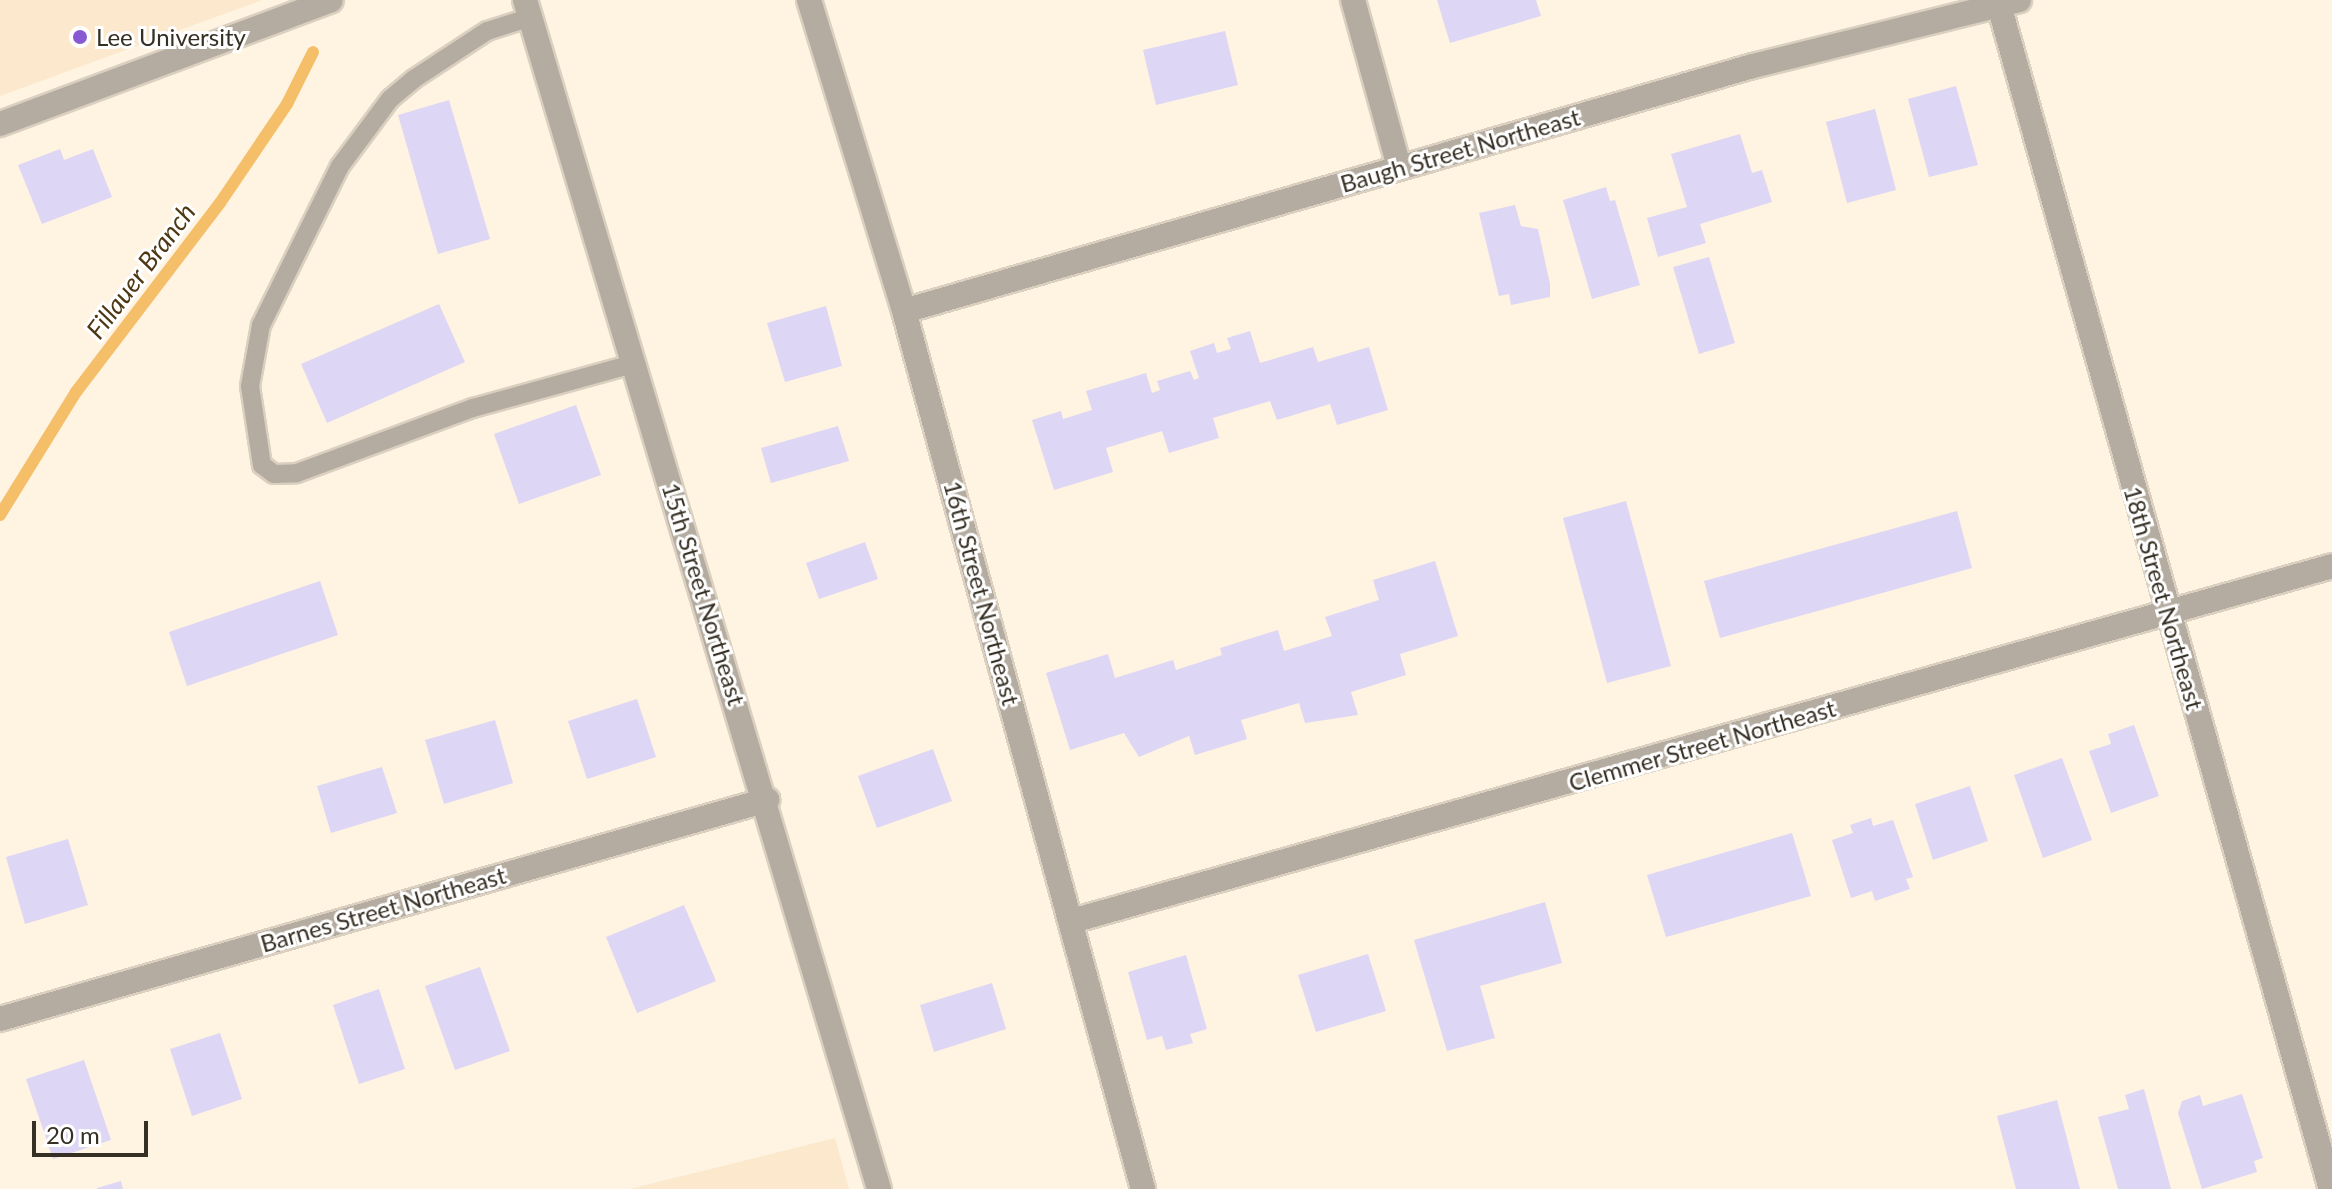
<!DOCTYPE html>
<style>
body{margin:0}
#map{position:relative;width:2332px;height:1189px;overflow:hidden;background:#fff3e2;font-family:Lato,sans-serif}
div>[style]{position:absolute}
[style*='--x']{left:calc(var(--x)*1px);top:calc(var(--y)*1px);width:calc(var(--w)*1px);rotate:calc(var(--a)*1deg)}
.built>*{inset:0;background:#fce8cd}
.stream>*{height:12px;margin:-6px;padding:0 6px;transform-origin:6px;border-radius:6px;background:#f5bf69}
.building>*{inset:0;background:#ded6f5}
.roads{filter:drop-shadow(2px 0 #dbd0c0) drop-shadow(-2px 0 #dbd0c0) drop-shadow(0 2px #dbd0c0) drop-shadow(0 -2px #dbd0c0)}
.lane>*{height:18px;margin:-9px;padding:0 9px;transform-origin:9px;border-radius:9px;background:#b4aca0}
.street>*{height:24px;margin:-12px;padding:0 12px;transform-origin:12px;border-radius:12px;background:#b4aca0}
.dots>*{width:22px;height:22px;translate:-50% -50%;box-sizing:border-box;border:4px solid #fff;border-radius:50%}
span{translate:-50% -50%;white-space:nowrap;text-align:center;line-height:1.15;-webkit-text-stroke:6px #fff;paint-order:stroke}
.poi-label{font-size:24px;color:#362f24}
.left{translate:0 -50%;text-align:left}
.street-label{font-size:24px;color:#362f24}
.water-label{font-size:26px;color:#4e3813;font-style:italic}
.scale{position:absolute;left:32px;top:1121px;width:116px;height:36px;box-sizing:border-box;border:4px solid #362f24;border-top:0;padding-left:10px;font-size:24px;line-height:28px;white-space:nowrap;color:#362f24;-webkit-text-stroke:6px #fff;paint-order:stroke}
</style>
<div id="map">
<div class="built">
<div style="clip-path:polygon(0 0,262px 0,0 96px)"></div>
<div style="clip-path:polygon(835px 1138px,849px 1189px,630px 1189px)"></div>
</div>
<div class="stream">
<div style="--x:0;--y:515;--w:145;--a:-58.3"></div>
<div style="--x:76;--y:392;--w:238;--a:-52.7"></div>
<div style="--x:220;--y:203;--w:120;--a:-55.9"></div>
<div style="--x:287;--y:104;--w:58;--a:-63.4"></div>
</div>
<div class="building">
<div style="clip-path:polygon(1437px 0,1536px 0,1541px 16px,1450px 43px)"></div>
<div style="clip-path:polygon(1225px 31px,1238px 85px,1156px 105px,1143px 50px)"></div>
<div style="clip-path:polygon(1956px 86px,1978px 165px,1929px 177px,1908px 99px)"></div>
<div style="clip-path:polygon(449px 100px,490px 239px,438px 254px,398px 115px)"></div>
<div style="clip-path:polygon(1875px 109px,1896px 190px,1847px 203px,1826px 122px)"></div>
<div style="clip-path:polygon(1740px 134px,1752px 173px,1762px 170px,1772px 202px,1700px 224px,1706px 243px,1658px 257px,1647px 218px,1687px 207px,1671px 154px)"></div>
<div style="clip-path:polygon(60px 149px,64px 160px,93px 149px,112px 197px,42px 224px,18px 165px)"></div>
<div style="clip-path:polygon(1606px 187px,1610px 201px,1615px 200px,1640px 285px,1592px 299px,1563px 200px)"></div>
<div style="clip-path:polygon(1515px 205px,1521px 226px,1538px 229px,1550px 284px,1550px 297px,1511px 305px,1509px 294px,1499px 296px,1479px 213px)"></div>
<div style="clip-path:polygon(1709px 257px,1735px 343px,1699px 354px,1673px 267px)"></div>
<div style="clip-path:polygon(439px 304px,465px 362px,327px 423px,301px 364px)"></div>
<div style="clip-path:polygon(826px 306px,842px 366px,785px 382px,767px 323px)"></div>
<div style="clip-path:polygon(1250px 331px,1260px 363px,1313px 347px,1318px 362px,1369px 347px,1388px 410px,1337px 425px,1330px 404px,1277px 420px,1270px 401px,1213px 418px,1219px 438px,1169px 453px,1162px 431px,1106px 448px,1113px 472px,1054px 490px,1032px 420px,1061px 411px,1063px 419px,1092px 410px,1086px 391px,1146px 373px,1152px 393px,1160px 390px,1157px 381px,1190px 371px,1194px 380px,1199px 378px,1190px 351px,1214px 343px,1217px 353px,1231px 349px,1227px 338px)"></div>
<div style="clip-path:polygon(576px 405px,601px 475px,519px 504px,494px 434px)"></div>
<div style="clip-path:polygon(838px 426px,849px 461px,771px 483px,761px 448px)"></div>
<div style="clip-path:polygon(1626px 501px,1671px 666px,1607px 683px,1563px 518px)"></div>
<div style="clip-path:polygon(1957px 511px,1972px 568px,1720px 638px,1704px 581px)"></div>
<div style="clip-path:polygon(865px 542px,878px 579px,819px 599px,806px 563px)"></div>
<div style="clip-path:polygon(1435px 561px,1458px 636px,1400px 654px,1406px 675px,1351px 692px,1358px 715px,1305px 723px,1299px 703px,1241px 720px,1247px 739px,1195px 755px,1189px 736px,1139px 757px,1124px 733px,1070px 750px,1046px 673px,1108px 654px,1115px 678px,1173px 660px,1176px 670px,1222px 655px,1220px 648px,1278px 630px,1284px 651px,1332px 636px,1325px 617px,1379px 600px,1373px 580px)"></div>
<div style="clip-path:polygon(320px 581px,338px 635px,187px 686px,169px 632px)"></div>
<div style="clip-path:polygon(637px 699px,656px 757px,587px 779px,568px 721px)"></div>
<div style="clip-path:polygon(495px 720px,513px 783px,444px 804px,425px 740px)"></div>
<div style="clip-path:polygon(2134px 725px,2159px 796px,2111px 813px,2089px 751px,2111px 744px,2108px 734px)"></div>
<div style="clip-path:polygon(933px 749px,952px 801px,877px 828px,858px 776px)"></div>
<div style="clip-path:polygon(2062px 758px,2092px 840px,2043px 858px,2014px 775px)"></div>
<div style="clip-path:polygon(382px 767px,397px 813px,331px 833px,317px 786px)"></div>
<div style="clip-path:polygon(1970px 786px,1988px 841px,1933px 860px,1915px 804px)"></div>
<div style="clip-path:polygon(1871px 818px,1873px 826px,1893px 820px,1913px 877px,1906px 879px,1910px 889px,1875px 901px,1872px 891px,1851px 898px,1832px 840px,1853px 833px,1850px 825px)"></div>
<div style="clip-path:polygon(1792px 833px,1811px 896px,1666px 937px,1647px 875px)"></div>
<div style="clip-path:polygon(68px 839px,88px 905px,25px 924px,6px 857px)"></div>
<div style="clip-path:polygon(1545px 902px,1562px 963px,1480px 986px,1495px 1038px,1447px 1051px,1414px 940px)"></div>
<div style="clip-path:polygon(684px 905px,716px 981px,637px 1013px,606px 937px)"></div>
<div style="clip-path:polygon(1368px 954px,1386px 1011px,1316px 1032px,1298px 975px)"></div>
<div style="clip-path:polygon(1186px 955px,1207px 1029px,1190px 1034px,1193px 1043px,1166px 1050px,1162px 1036px,1147px 1040px,1128px 972px)"></div>
<div style="clip-path:polygon(480px 967px,510px 1051px,455px 1070px,425px 986px)"></div>
<div style="clip-path:polygon(992px 983px,1006px 1029px,934px 1052px,920px 1005px)"></div>
<div style="clip-path:polygon(379px 989px,405px 1069px,359px 1084px,333px 1005px)"></div>
<div style="clip-path:polygon(220px 1033px,242px 1099px,192px 1116px,170px 1049px)"></div>
<div style="clip-path:polygon(84px 1060px,111px 1140px,53px 1159px,26px 1079px)"></div>
<div style="clip-path:polygon(2144px 1089px,2171px 1189px,2118px 1189px,2098px 1117px,2129px 1109px,2125px 1095px)"></div>
<div style="clip-path:polygon(2242px 1094px,2263px 1158px,2254px 1161px,2257px 1172px,2202px 1189px,2178px 1113px,2182px 1101px,2200px 1095px,2203px 1106px)"></div>
<div style="clip-path:polygon(2057px 1100px,2080px 1189px,2016px 1189px,1997px 1116px)"></div>
<div style="clip-path:polygon(121px 1181px,123px 1189px,97px 1189px,97px 1188px)"></div>
</div>
<div class="roads">
<div class="lane">
<div style="--x:531;--y:17;--w:46;--a:162.3"></div>
<div style="--x:487;--y:31;--w:87;--a:146.7"></div>
<div style="--x:414;--y:79;--w:31;--a:140"></div>
<div style="--x:390;--y:99;--w:84;--a:126.7"></div>
<div style="--x:340;--y:166;--w:178;--a:116.4"></div>
<div style="--x:261;--y:325;--w:62;--a:100.2"></div>
<div style="--x:250;--y:386;--w:80;--a:81.4"></div>
<div style="--x:262;--y:465;--w:15;--a:37"></div>
<div style="--x:274;--y:474;--w:23;--a:-2"></div>
<div style="--x:297;--y:473;--w:188;--a:-20.3"></div>
<div style="--x:473;--y:408;--w:166;--a:-15.4"></div>
</div>
<div class="street">
<div style="--x:525;--y:0;--w:1241;--a:73.42"></div>
<div style="--x:809;--y:0;--w:325;--a:73"></div>
<div style="--x:904;--y:311;--w:910;--a:74.77"></div>
<div style="--x:1353;--y:0;--w:173;--a:74.6"></div>
<div style="--x:1999;--y:5;--w:1230;--a:74.34"></div>
<div style="--x:0;--y:124;--w:353;--a:-20.5"></div>
<div style="--x:904;--y:311;--w:884;--a:-16.1"></div>
<div style="--x:1753;--y:66;--w:274;--a:-13.9"></div>
<div style="--x:1072;--y:921;--w:1309;--a:-15.73"></div>
<div style="--x:0;--y:1019;--w:798;--a:-15.94"></div>
</div>
</div>
<div class="dots">
<div style="left:80px;top:37px;background:#8759d3"></div>
</div>
<div class="poi-label">
<span class="left" style="left:96px;top:37px">Lee University</span>
</div>
<div class="street-label">
<span style="left:1460px;top:150px;rotate:-16deg">Baugh Street Northeast</span>
<span style="left:982px;top:593px;rotate:75deg">16th Street Northeast</span>
<span style="left:704px;top:594px;rotate:73deg">15th Street Northeast</span>
<span style="left:2164px;top:598px;rotate:74deg">18th Street Northeast</span>
<span style="left:1702px;top:745px;rotate:-16deg">Clemmer Street Northeast</span>
<span style="left:383px;top:909px;rotate:-16deg">Barnes Street Northeast</span>
</div>
<div class="water-label">
<span style="left:141px;top:271px;rotate:-53deg">Fillauer Branch</span>
</div>
<div class="scale">20 m</div>
</div>
